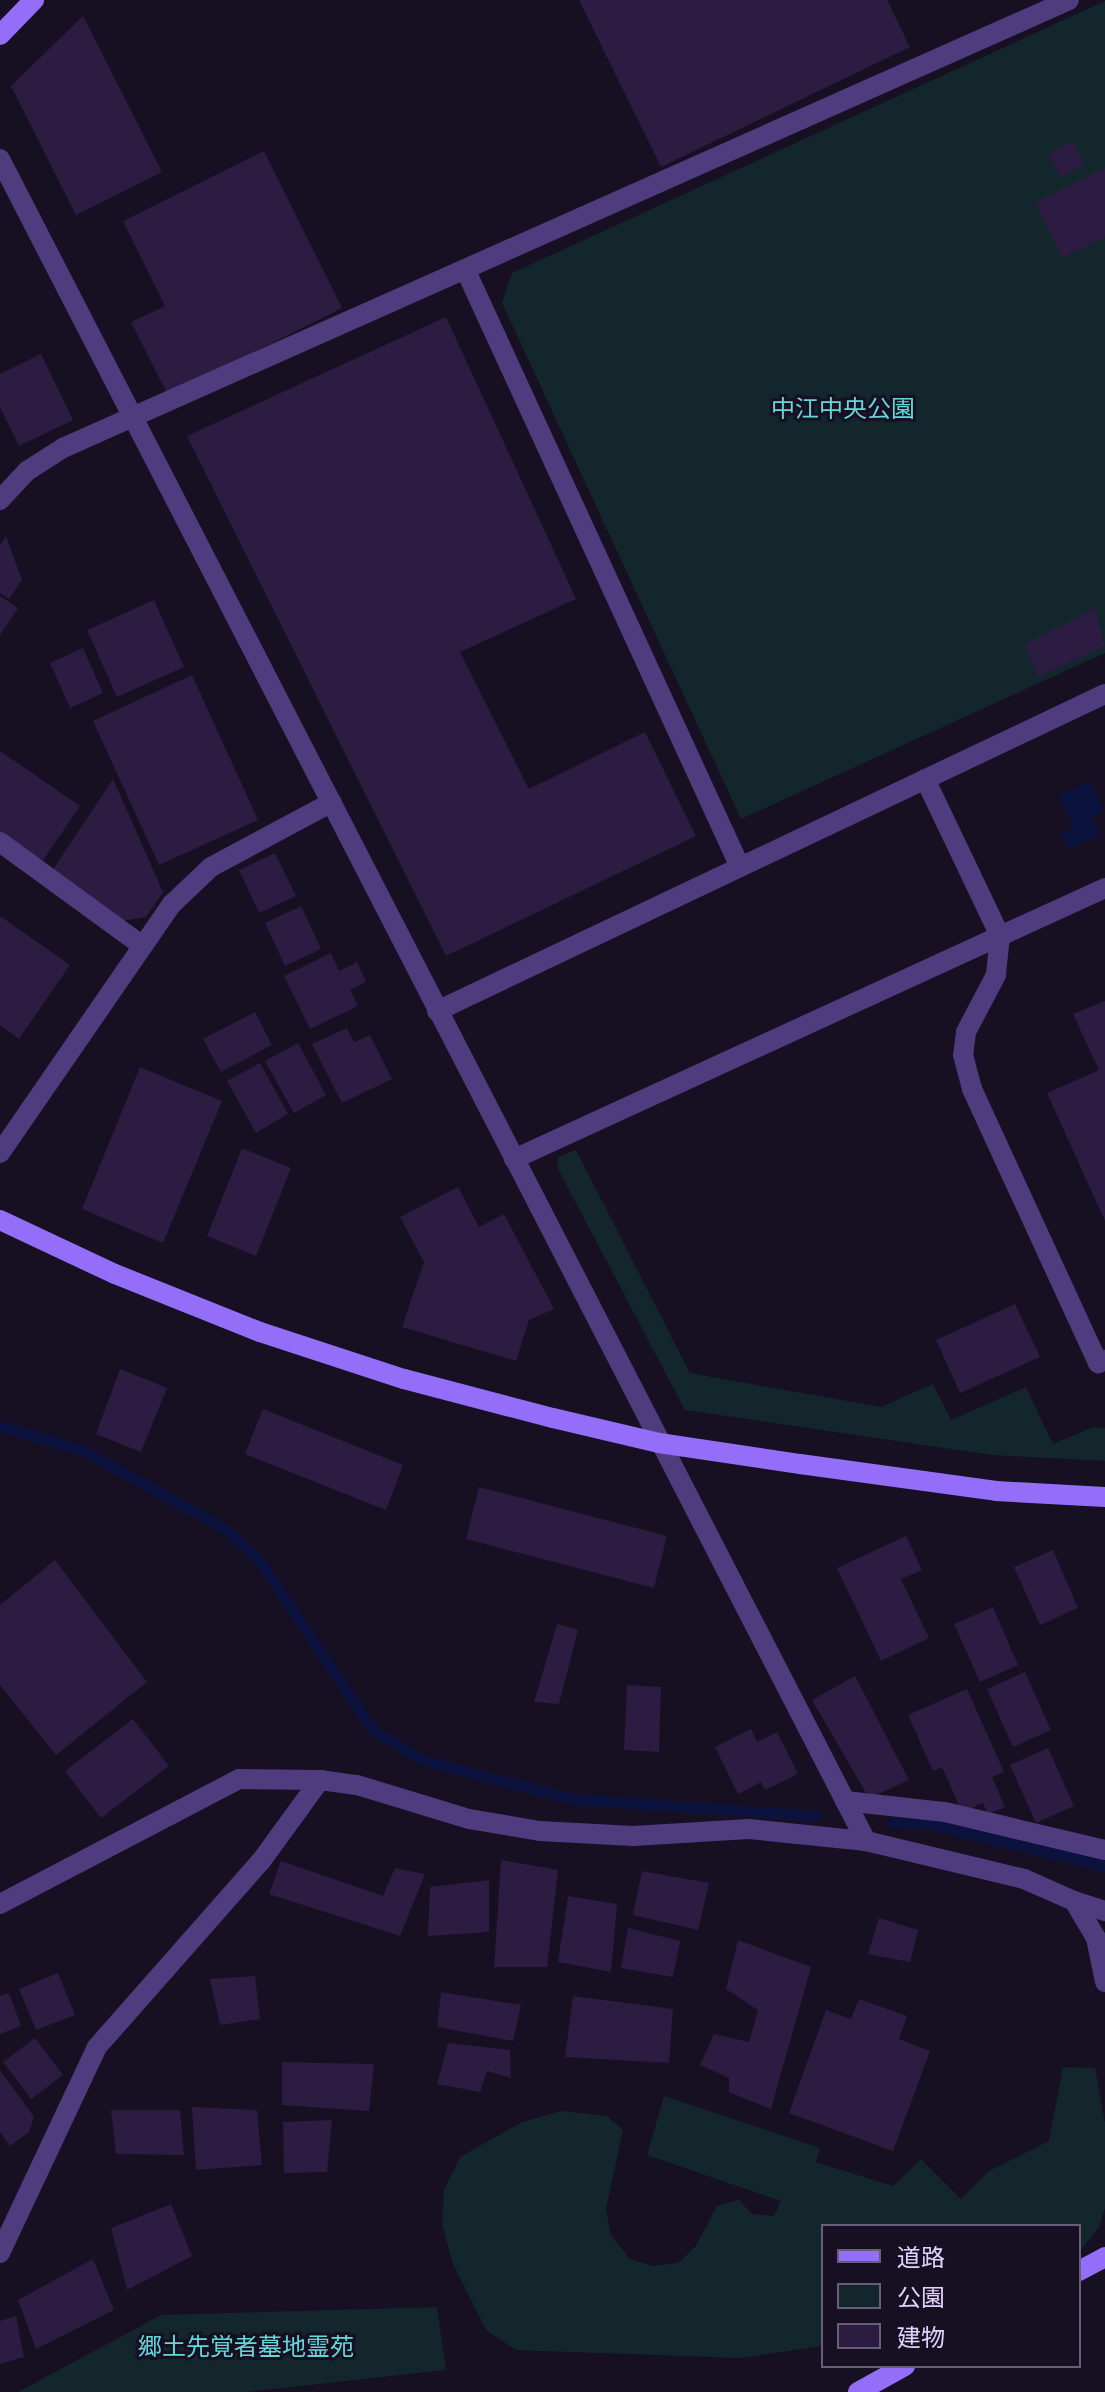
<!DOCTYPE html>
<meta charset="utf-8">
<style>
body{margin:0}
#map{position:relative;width:1105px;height:2392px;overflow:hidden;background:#170f22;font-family:Overpass,"Noto Sans JP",sans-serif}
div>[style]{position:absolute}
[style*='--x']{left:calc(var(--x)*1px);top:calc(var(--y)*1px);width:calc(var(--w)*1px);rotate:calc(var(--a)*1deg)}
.green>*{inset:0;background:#12262c}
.water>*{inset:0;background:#0c123e}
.stream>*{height:11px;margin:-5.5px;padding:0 5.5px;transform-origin:5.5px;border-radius:5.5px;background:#0c123e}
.building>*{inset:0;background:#2d1c42}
.lane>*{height:20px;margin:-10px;padding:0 10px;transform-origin:10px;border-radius:10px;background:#4f3c7f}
.street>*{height:20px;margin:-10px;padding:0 10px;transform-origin:10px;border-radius:10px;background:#4f3c7f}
.secondary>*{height:20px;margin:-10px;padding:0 10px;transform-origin:10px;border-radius:10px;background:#946df8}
span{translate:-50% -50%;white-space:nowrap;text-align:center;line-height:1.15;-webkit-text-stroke:6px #170f22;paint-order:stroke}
.park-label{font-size:24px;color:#61d9d9}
.legend{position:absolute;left:821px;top:2224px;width:260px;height:144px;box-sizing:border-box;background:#170f22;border:2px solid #685d7a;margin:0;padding:10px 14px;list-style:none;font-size:24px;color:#e1d2fd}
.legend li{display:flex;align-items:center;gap:16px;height:40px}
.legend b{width:40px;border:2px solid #685d7a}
</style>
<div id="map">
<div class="green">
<div style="clip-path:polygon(1105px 1px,1105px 653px,741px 819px,502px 303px,512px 273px)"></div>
<div style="clip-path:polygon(576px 1150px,690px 1373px,881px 1407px,933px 1384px,951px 1420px,1026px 1387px,1053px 1444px,1093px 1427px,1105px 1428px,1105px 1461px,992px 1455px,685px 1410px,557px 1167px,558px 1157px)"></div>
<div style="clip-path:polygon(1063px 2067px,1095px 2068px,1105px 2123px,1105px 2208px,1099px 2227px,1079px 2252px,1079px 2226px,823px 2226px,823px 2346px,740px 2358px,516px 2350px,486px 2330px,453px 2264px,442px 2224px,444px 2190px,460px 2157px,522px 2122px,561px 2111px,607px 2116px,623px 2130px,606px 2209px,611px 2235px,630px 2259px,653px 2266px,678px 2263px,696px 2246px,717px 2206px,739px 2200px,752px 2214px,774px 2216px,781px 2201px,647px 2155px,664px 2096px,820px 2148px,816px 2162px,893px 2186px,921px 2159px,961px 2199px,989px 2171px,1049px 2141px)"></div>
<div style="clip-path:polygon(437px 2307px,446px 2370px,247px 2392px,18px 2392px,161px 2315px)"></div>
</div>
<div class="water">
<div style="clip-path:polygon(1090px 781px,1103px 811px,1091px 817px,1100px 835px,1068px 849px,1060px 834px,1074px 827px,1059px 795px)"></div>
</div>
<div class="stream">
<div style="--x:0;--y:1426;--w:85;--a:16.3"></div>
<div style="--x:82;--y:1450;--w:166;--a:28.9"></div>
<div style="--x:227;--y:1530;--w:44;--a:43.2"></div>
<div style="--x:259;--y:1560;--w:205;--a:56.2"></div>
<div style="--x:373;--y:1730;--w:57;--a:31.5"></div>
<div style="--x:422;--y:1760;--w:156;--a:14.5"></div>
<div style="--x:573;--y:1799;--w:244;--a:4"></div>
<div style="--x:893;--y:1822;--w:37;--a:3"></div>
<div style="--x:930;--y:1824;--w:180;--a:13.5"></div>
</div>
<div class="building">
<div style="clip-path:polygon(579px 0,887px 0,910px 47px,661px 167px)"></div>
<div style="clip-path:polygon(83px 16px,162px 172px,76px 215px,11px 86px)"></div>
<div style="clip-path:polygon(1072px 141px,1084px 165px,1060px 177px,1048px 154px)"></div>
<div style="clip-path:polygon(264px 151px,342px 308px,168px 395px,131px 322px,165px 306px,123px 221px)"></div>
<div style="clip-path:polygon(1105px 168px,1105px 237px,1062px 258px,1035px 203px)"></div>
<div style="clip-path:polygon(446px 317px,576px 599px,460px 652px,529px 789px,645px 732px,696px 836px,446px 956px,187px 436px)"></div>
<div style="clip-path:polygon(41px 354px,73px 420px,19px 446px,0 407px,0 374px)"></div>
<div style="clip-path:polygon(6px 536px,22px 580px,9px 599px,0 593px,0 545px)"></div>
<div style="clip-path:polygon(0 596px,18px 608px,0 635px)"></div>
<div style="clip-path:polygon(154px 600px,184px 667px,117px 697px,87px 630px)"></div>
<div style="clip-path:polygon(1095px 608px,1105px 646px,1038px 677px,1025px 644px)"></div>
<div style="clip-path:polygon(83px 648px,103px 693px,70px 708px,50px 663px)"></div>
<div style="clip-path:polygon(192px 675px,258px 820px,159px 865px,93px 721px)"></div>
<div style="clip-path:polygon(0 751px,80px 806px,42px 862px,0 832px)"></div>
<div style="clip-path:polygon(113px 779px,163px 892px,146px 917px,122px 921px,52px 871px)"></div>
<div style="clip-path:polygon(275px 853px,296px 896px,259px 913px,239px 870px)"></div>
<div style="clip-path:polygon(301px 906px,321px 949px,285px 966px,265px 923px)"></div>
<div style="clip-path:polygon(0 916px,70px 965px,19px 1039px,0 1025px)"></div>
<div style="clip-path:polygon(331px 953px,339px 971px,357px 962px,366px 982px,350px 990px,358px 1006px,310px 1029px,284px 976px)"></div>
<div style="clip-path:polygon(1105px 1001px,1105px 1221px,1047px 1093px,1099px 1070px,1073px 1014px)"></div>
<div style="clip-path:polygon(255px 1012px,272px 1045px,221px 1072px,203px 1039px)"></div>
<div style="clip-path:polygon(347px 1028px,354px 1042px,370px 1035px,392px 1079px,342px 1103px,312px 1044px)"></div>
<div style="clip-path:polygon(298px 1043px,326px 1095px,294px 1113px,265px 1061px)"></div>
<div style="clip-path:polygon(260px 1063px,288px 1114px,256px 1133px,227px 1081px)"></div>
<div style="clip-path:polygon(140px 1067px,222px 1101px,163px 1243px,82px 1209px)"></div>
<div style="clip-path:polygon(242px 1148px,291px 1168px,256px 1256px,207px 1236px)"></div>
<div style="clip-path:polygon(458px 1187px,479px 1227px,504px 1214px,554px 1309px,529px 1320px,516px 1361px,402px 1327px,424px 1262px,400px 1217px)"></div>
<div style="clip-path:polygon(1015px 1304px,1040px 1357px,960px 1393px,936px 1340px)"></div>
<div style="clip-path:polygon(120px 1369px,167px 1388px,141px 1452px,96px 1434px)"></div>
<div style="clip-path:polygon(263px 1409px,403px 1465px,386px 1510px,245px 1454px)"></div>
<div style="clip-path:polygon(479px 1487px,667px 1536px,654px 1588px,466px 1539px)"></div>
<div style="clip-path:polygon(906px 1536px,922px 1570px,901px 1579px,929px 1638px,881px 1661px,837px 1568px)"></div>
<div style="clip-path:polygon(1053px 1550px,1078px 1608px,1040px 1625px,1014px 1567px)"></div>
<div style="clip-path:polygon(55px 1560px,147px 1682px,56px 1755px,0 1685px,0 1605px)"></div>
<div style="clip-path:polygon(993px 1607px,1018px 1665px,980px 1682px,954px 1624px)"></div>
<div style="clip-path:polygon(557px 1624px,578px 1630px,559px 1704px,534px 1702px)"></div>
<div style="clip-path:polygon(1025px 1672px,1051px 1730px,1013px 1747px,987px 1689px)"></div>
<div style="clip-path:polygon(855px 1676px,909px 1780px,869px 1798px,812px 1700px)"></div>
<div style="clip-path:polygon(627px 1685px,661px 1687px,659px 1752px,624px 1750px)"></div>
<div style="clip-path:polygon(967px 1689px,1004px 1772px,992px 1777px,1005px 1807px,988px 1814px,983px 1803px,962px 1812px,942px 1767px,933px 1771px,908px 1715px)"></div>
<div style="clip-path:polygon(133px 1719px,169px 1766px,101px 1818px,65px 1771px)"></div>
<div style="clip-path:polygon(751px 1729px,757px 1742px,777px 1732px,798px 1774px,765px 1790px,761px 1782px,738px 1794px,715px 1747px)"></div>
<div style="clip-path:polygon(1048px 1748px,1074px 1806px,1036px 1823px,1010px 1765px)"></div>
<div style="clip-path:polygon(501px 1860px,558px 1870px,547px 1967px,494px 1967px)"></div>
<div style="clip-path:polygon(281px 1861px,383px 1896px,395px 1868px,425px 1874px,400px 1936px,269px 1894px)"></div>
<div style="clip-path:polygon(642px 1871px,709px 1883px,698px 1930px,633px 1915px)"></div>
<div style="clip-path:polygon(489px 1880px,489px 1932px,428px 1936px,430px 1887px)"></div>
<div style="clip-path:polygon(568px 1896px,617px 1904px,611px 1972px,558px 1962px)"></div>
<div style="clip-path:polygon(879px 1918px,918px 1930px,910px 1962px,868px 1954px)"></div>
<div style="clip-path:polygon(628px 1928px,680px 1941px,673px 1977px,621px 1968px)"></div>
<div style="clip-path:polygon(738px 1940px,811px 1967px,771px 2109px,729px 2092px,729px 2078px,700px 2065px,714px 2034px,749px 2042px,758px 2010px,726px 1989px)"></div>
<div style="clip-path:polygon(58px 1973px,75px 2015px,36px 2030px,19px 1989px)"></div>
<div style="clip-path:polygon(255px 1976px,260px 2019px,220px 2025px,210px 1979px)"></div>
<div style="clip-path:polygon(441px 1992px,521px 2005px,513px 2041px,437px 2027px)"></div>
<div style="clip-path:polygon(9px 1993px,21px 2026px,0 2034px,0 1996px)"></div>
<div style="clip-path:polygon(573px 1996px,673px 2009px,669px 2063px,565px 2057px)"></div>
<div style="clip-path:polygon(859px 1999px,907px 2016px,899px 2039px,930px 2051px,893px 2151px,789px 2113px,826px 2010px,851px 2019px)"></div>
<div style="clip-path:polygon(35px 2038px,63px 2075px,31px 2099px,3px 2062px)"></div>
<div style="clip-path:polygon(448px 2043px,510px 2050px,511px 2078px,487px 2071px,480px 2092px,437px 2084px)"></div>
<div style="clip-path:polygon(282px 2062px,374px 2064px,369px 2111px,282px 2105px)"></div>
<div style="clip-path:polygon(0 2070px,34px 2117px,29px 2132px,10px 2146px,0 2132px)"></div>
<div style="clip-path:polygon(192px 2107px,257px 2110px,262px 2165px,196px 2170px)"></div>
<div style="clip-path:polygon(111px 2110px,180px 2110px,184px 2155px,116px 2154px)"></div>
<div style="clip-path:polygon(332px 2120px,327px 2172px,284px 2173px,283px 2122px)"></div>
<div style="clip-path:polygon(171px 2204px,192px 2256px,127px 2290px,111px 2228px)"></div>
<div style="clip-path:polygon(93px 2259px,114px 2310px,36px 2349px,18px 2300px)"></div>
<div style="clip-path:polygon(16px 2316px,24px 2357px,0 2364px,0 2321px)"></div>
</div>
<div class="lane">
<div style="--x:466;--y:271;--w:656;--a:65.31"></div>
<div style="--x:1105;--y:888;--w:115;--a:155.4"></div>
<div style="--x:1000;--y:936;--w:39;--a:96"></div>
<div style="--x:996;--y:975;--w:64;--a:117.8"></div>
<div style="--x:966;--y:1032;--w:23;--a:97"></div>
<div style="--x:963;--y:1055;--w:35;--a:75"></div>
<div style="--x:972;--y:1089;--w:302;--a:65.3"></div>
<div style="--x:1098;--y:1363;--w:8;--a:-23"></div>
<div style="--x:514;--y:1159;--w:535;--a:-24.65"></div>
<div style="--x:1000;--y:936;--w:174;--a:-115.5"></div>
</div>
<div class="street">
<div style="--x:0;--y:159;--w:1892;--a:62.76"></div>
<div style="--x:866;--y:1841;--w:163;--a:13.5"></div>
<div style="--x:1024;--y:1879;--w:55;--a:23.7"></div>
<div style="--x:1074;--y:1901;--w:43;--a:59.3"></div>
<div style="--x:1096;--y:1938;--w:45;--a:78.4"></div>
<div style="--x:0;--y:500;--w:40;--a:-47"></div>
<div style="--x:27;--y:471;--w:43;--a:-32.6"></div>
<div style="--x:63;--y:448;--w:1101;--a:-24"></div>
<div style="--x:0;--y:842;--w:175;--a:36.1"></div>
<div style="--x:437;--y:1011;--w:739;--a:-25.39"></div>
<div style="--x:0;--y:1153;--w:303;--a:-55.4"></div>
<div style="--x:172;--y:904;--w:54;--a:-43.5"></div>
<div style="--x:211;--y:867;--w:137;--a:-28.2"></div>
<div style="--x:845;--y:1801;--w:101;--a:6.3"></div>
<div style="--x:945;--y:1812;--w:164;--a:13.4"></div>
<div style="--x:1074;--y:1901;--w:33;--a:18"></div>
<div style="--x:0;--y:1904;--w:270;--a:-27.6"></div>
<div style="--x:239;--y:1779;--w:81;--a:0.7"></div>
<div style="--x:0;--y:2253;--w:228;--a:-64.8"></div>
<div style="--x:97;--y:2047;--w:248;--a:-48.6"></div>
<div style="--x:261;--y:1861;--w:100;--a:-53.9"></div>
<div style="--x:320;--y:1780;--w:37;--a:8"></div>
<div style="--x:357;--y:1785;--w:117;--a:16.9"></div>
<div style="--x:469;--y:1819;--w:72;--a:9.6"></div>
<div style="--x:540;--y:1831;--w:93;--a:3.1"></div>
<div style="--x:633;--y:1836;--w:116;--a:-3.5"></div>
<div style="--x:749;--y:1829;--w:118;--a:5.9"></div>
</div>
<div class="secondary">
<div style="--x:0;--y:35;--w:49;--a:-45.8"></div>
<div style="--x:0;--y:1220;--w:127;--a:25.2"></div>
<div style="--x:115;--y:1274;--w:156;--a:21.8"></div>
<div style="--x:260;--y:1332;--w:151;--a:18.1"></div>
<div style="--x:404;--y:1379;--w:154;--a:14.7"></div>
<div style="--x:553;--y:1418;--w:109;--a:13.3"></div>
<div style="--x:659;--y:1443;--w:143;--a:8.5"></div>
<div style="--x:800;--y:1464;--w:198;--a:7.8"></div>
<div style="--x:996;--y:1491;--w:109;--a:3.2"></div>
<div style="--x:1079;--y:2271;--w:30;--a:-28"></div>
<div style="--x:858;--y:2392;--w:54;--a:-29"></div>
</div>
<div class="park-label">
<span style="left:843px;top:412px">中江中央公園</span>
<span style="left:246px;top:2350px">郷土先覚者墓地霊苑</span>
</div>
<ul class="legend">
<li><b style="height:10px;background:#946df8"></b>道路</li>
<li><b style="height:22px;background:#12262c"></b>公園</li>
<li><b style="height:22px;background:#2d1c42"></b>建物</li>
</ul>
</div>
